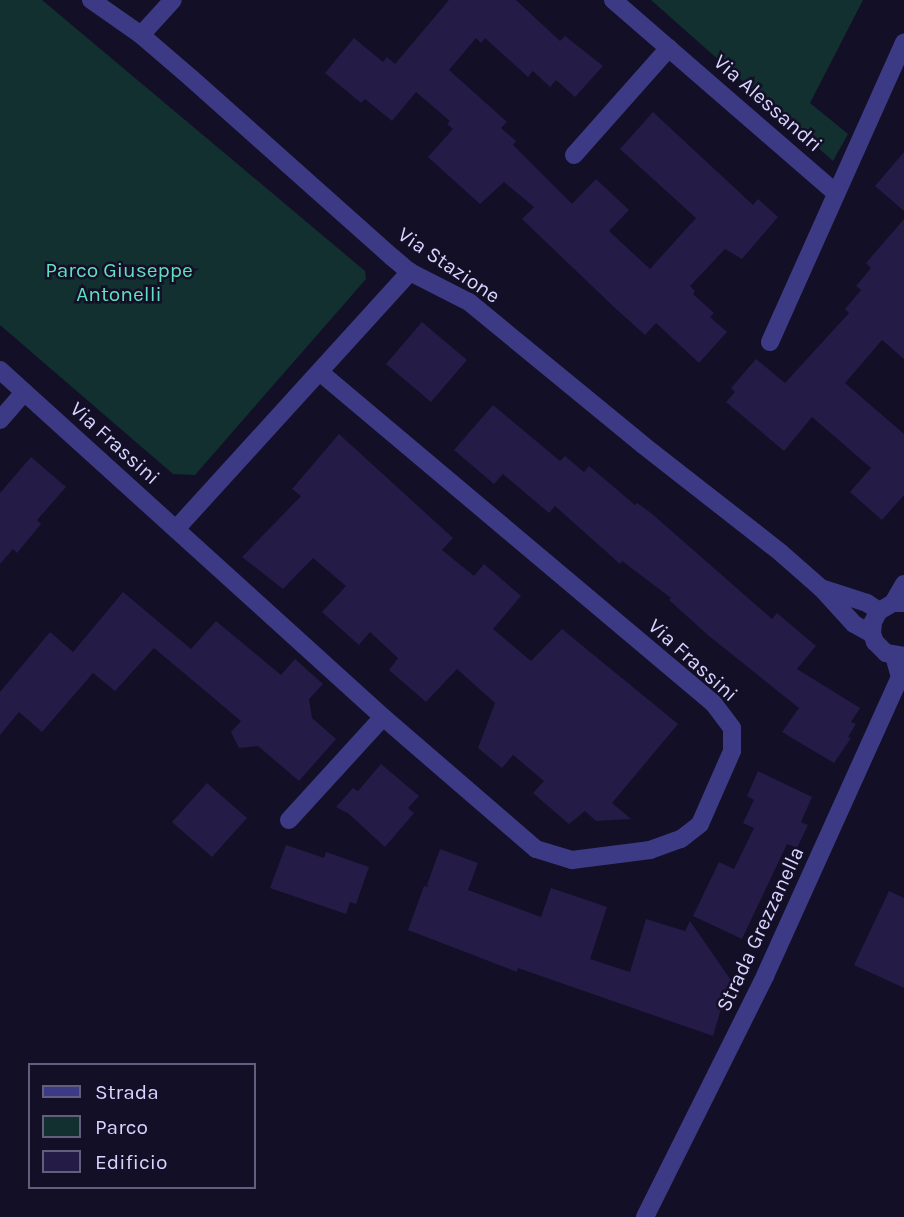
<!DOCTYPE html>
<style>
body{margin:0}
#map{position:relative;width:904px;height:1217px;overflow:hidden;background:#130f26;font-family:Karla,sans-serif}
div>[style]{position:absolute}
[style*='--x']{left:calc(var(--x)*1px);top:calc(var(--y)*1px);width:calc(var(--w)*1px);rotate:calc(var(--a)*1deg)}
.green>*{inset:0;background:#12302f}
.building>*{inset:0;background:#241b47}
.minor>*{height:18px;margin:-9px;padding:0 9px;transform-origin:9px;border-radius:9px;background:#3d3a85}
span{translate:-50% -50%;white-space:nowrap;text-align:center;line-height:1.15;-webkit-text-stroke:5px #130f26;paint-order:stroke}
.street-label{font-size:21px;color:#d9d4ff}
.park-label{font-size:21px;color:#5fe0c0}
.legend{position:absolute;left:28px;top:1063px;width:228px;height:126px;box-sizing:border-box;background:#130f26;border:2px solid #625e7d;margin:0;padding:9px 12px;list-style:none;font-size:21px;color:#d9d4ff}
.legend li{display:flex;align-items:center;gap:14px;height:35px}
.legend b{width:35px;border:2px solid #625e7d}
</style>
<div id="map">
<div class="green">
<div style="clip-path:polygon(0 0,42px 0,365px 271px,366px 279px,195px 475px,173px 474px,0 325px)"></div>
<div style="clip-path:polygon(651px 0,863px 0,810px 103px,848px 134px,833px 161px)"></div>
</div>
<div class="building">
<div style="clip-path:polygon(449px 0,516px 0,560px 41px,565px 36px,603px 66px,575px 97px,556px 80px,550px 87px,533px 71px,528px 77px,485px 38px,481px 43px,476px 38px,449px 70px,507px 122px,501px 128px,516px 141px,513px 145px,572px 204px,596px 179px,629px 210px,609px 231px,650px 269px,696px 218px,620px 149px,653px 112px,753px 205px,758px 199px,778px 217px,742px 259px,725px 249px,690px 286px,695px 291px,693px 294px,714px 313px,710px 317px,727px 332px,699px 363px,656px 323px,645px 335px,615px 308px,522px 219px,534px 207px,504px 182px,480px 204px,428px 157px,453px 129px,447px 124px,450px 121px,416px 92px,392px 121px,365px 99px,361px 103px,325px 73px,354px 38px,383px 62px,387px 57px,395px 64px)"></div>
<div style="clip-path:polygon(904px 152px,904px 211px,875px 186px)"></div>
<div style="clip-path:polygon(904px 219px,904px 359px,882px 340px,845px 383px,904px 434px,904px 495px,882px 520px,850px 492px,871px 468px,812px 417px,784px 451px,726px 402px,735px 392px,731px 388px,756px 359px,785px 383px,849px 313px,845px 309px,861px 290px,856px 286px,871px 268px,866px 263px)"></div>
<div style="clip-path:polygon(422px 322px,467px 360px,431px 402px,386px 364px)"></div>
<div style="clip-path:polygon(493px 405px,560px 461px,565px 456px,584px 472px,589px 466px,635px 505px,637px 503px,651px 513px,772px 619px,777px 613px,816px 646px,797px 669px,860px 708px,851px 722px,856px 724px,848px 737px,851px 738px,834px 763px,782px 732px,799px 708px,709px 636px,669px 600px,671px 598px,622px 561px,620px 564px,555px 506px,549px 513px,503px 474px,494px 484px,454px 450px)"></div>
<div style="clip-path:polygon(339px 434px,453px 538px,442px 550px,474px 576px,484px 564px,521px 596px,493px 629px,531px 661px,562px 629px,678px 724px,612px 803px,631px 819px,596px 821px,585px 811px,569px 824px,533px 793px,544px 781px,513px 755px,502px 768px,478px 748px,495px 703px,457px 669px,426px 702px,389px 670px,398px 658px,370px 632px,359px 645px,322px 612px,346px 586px,313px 558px,283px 589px,242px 557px,301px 496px,292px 489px)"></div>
<div style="clip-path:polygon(31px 457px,66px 487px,37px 520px,41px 524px,17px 553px,13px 549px,0 564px,0 493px)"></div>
<div style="clip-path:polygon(123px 592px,191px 649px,216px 621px,281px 675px,295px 659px,323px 684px,309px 699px,312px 718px,336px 739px,299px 781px,258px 746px,239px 748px,231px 732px,241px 721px,154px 648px,115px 691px,93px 673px,42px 732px,19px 712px,0 735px,0 692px,50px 632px,73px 652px)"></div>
<div style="clip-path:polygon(381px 764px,419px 796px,408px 808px,414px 813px,385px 847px,349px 814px,336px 807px,353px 788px,358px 791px)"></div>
<div style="clip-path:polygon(758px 771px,812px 797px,801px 822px,808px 825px,797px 848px,787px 844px,742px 939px,693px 916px,719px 862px,734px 869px,754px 828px,743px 823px,754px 800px,747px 796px)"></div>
<div style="clip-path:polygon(207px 783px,247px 818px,212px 857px,172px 822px)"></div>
<div style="clip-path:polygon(286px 845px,324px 858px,326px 852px,369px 867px,356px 904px,350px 902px,346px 914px,270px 888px)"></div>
<div style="clip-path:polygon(440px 849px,478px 863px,468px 890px,541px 917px,551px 888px,607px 907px,590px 959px,630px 972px,646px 919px,685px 931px,690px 921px,735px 986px,723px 1002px,713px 1036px,518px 968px,517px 972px,408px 930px,424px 886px,429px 887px,427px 885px)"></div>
<div style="clip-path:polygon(889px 891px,904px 898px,904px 988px,854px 965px)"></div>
</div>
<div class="minor">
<div style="--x:91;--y:0;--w:61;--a:35"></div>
<div style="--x:141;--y:35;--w:66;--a:40.7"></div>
<div style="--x:191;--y:78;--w:269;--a:41.7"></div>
<div style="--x:392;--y:257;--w:23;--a:40"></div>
<div style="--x:410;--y:272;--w:66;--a:27"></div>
<div style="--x:469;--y:302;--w:225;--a:39.4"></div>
<div style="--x:643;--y:445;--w:175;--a:38"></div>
<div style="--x:781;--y:553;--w:53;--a:41.2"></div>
<div style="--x:821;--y:588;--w:49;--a:47.5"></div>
<div style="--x:854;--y:624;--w:21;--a:29"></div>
<div style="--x:613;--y:0;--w:295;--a:40.9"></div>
<div style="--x:141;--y:35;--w:47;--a:-47.6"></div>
<div style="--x:574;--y:155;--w:143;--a:-48.4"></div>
<div style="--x:770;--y:342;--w:328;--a:-65.9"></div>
<div style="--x:0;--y:370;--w:517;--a:42.18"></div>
<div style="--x:383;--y:717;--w:202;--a:40.8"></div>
<div style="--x:536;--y:849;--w:38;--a:17"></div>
<div style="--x:572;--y:860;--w:79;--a:-7.3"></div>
<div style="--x:650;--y:850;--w:33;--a:-20"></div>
<div style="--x:681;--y:839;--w:24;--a:-38"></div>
<div style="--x:700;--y:824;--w:80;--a:-66.3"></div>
<div style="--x:732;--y:751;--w:23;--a:-90"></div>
<div style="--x:732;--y:728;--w:31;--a:-127"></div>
<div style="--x:713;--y:703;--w:512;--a:-139.91"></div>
<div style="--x:0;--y:420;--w:37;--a:-49"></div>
<div style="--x:176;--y:529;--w:348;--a:-47.7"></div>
<div style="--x:821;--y:588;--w:48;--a:18.1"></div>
<div style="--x:867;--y:603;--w:14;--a:34"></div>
<div style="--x:893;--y:603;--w:22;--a:-60"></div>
<div style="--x:904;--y:603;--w:11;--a:180"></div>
<div style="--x:893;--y:603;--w:16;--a:150"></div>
<div style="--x:879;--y:611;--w:13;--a:119"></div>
<div style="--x:873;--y:622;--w:12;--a:95"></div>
<div style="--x:872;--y:634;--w:9;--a:69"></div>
<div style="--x:875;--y:642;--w:16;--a:45"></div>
<div style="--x:886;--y:653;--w:18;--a:9"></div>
<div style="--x:289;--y:820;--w:139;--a:-47.6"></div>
<div style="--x:645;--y:1217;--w:269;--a:-63.5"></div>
<div style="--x:765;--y:976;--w:328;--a:-65.7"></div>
<div style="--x:900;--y:677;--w:22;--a:-106"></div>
</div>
<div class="street-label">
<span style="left:768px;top:103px;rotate:41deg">Via Alessandri</span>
<span style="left:449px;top:265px;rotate:34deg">Via Stazione</span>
<span style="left:115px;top:443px;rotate:42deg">Via Frassini</span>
<span style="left:693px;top:660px;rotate:42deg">Via Frassini</span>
<span style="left:760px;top:929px;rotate:-65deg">Strada Grezzanella</span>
</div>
<div class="park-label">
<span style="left:119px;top:282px">Parco Giuseppe<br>Antonelli</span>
</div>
<ul class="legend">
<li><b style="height:9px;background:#3d3a85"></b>Strada</li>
<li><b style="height:19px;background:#12302f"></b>Parco</li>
<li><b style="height:19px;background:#241b47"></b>Edificio</li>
</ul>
</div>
